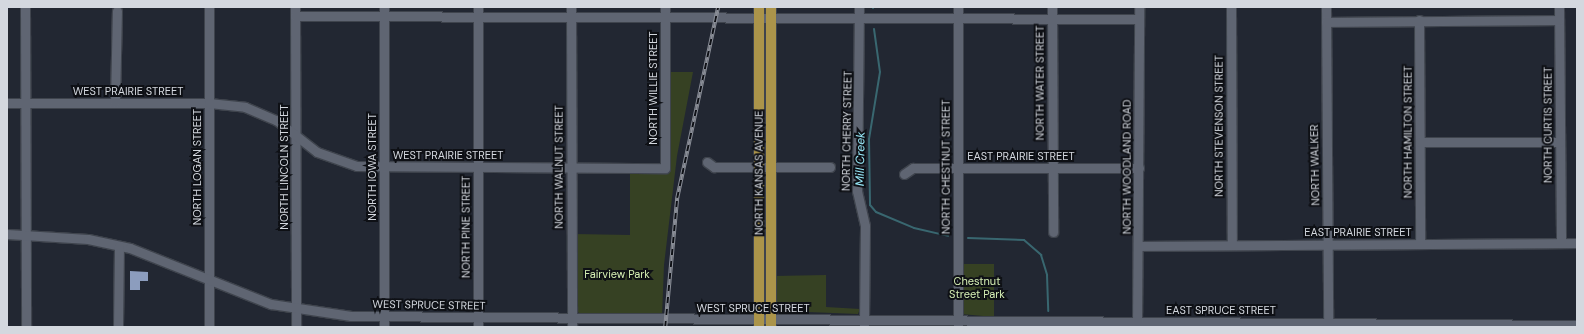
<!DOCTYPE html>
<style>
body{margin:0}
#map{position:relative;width:1584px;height:334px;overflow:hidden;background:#222732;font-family:"DM Sans",sans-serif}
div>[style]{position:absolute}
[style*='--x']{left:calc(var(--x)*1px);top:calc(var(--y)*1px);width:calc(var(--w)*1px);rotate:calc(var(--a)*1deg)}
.green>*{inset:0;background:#364123}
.stream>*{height:2px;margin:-1px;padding:0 1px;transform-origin:1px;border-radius:1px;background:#396770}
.building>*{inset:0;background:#8c9dbe}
.roads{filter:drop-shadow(1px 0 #3f444d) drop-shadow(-1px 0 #3f444d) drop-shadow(0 1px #3f444d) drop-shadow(0 -1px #3f444d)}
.minor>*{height:9px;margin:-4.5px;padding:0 4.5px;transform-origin:4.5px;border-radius:4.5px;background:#5f6572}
.major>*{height:10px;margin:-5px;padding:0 5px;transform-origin:5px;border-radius:5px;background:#ab944a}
.rail>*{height:3.5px;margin-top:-1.75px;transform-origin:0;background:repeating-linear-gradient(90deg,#0e1015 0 6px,#8a8e97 0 12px);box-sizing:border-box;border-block:1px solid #8a8e97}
span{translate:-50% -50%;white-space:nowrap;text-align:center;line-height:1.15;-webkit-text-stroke:4px #0e1015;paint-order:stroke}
.street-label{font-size:11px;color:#d4d8df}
.park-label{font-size:11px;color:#d5eeb3}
.water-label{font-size:12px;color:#99eafa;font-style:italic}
.frame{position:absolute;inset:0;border:8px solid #d4d8df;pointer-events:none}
</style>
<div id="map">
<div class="green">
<div style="clip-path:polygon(668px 72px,693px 72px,677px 156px,664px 265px,662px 317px,579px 313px,575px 309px,574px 234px,630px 235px,630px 172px,668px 171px)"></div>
<div style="clip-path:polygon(961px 264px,994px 264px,994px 317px,961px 314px)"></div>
<div style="clip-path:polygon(826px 275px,826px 307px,860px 309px,858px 314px,783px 311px,776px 308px,774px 276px)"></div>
</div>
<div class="stream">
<div style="--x:873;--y:7;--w:1;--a:90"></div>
<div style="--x:874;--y:29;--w:43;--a:82.1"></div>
<div style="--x:880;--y:72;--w:68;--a:99.3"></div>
<div style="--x:869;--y:139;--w:66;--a:89.1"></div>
<div style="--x:870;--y:205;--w:9;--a:49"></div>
<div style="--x:876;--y:212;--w:41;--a:22.8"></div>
<div style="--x:914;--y:228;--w:35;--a:13"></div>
<div style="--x:968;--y:238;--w:56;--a:2"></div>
<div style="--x:1024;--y:240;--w:23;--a:41"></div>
<div style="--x:1041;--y:255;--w:21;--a:73"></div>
<div style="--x:1047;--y:275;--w:36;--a:88"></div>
</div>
<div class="building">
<div style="clip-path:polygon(130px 271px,148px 272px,148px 281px,140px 281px,140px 290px,130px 290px)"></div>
</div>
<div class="roads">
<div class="minor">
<div style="--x:25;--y:7;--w:320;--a:89.8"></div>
<div style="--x:209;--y:7;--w:320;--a:90"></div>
<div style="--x:295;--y:7;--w:320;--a:89.8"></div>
<div style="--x:384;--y:7;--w:320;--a:90"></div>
<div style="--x:478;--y:7;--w:320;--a:90"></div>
<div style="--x:571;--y:7;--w:320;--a:89.8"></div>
<div style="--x:859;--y:7;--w:184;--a:90.6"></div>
<div style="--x:857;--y:191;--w:36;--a:77"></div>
<div style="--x:865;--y:226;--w:101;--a:90.6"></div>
<div style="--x:958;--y:7;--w:320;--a:90"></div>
<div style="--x:1052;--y:7;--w:225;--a:89.7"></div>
<div style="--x:1231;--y:7;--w:238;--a:89.8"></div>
<div style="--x:1326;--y:7;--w:316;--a:89.6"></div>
<div style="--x:1559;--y:7;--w:236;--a:89.5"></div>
<div style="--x:295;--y:16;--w:844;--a:0.2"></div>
<div style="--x:1419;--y:20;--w:224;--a:89.7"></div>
<div style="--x:1326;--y:22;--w:233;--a:-0.5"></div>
<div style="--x:7;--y:103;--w:202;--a:0"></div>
<div style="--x:209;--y:103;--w:36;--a:6"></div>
<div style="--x:245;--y:107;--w:34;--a:23"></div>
<div style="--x:276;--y:120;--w:52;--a:38"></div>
<div style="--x:317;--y:152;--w:42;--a:19.3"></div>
<div style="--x:357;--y:166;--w:308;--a:0.4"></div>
<div style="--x:665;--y:168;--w:161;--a:-90"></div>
<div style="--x:115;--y:103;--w:92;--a:-88.8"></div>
<div style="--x:1420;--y:142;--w:140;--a:0"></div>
<div style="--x:707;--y:162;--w:9;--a:36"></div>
<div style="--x:714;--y:167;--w:116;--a:0"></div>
<div style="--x:904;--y:174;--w:11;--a:-34"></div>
<div style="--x:913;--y:168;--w:226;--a:0"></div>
<div style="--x:7;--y:234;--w:81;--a:3.5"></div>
<div style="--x:88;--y:239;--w:43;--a:12.1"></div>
<div style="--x:130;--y:248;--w:152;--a:21.7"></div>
<div style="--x:271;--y:304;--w:81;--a:8.5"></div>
<div style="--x:351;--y:316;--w:1226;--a:0.42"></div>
<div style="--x:1139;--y:246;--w:438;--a:-0.4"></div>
<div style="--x:118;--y:327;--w:81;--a:-89.3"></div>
<div style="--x:1137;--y:327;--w:320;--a:-89.6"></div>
</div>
<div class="major">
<div style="--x:771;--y:7;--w:320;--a:90"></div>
<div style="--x:759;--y:327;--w:320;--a:-90"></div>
</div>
</div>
<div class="rail">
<div style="--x:665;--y:327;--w:130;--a:-84.7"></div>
<div style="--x:677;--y:198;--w:195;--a:-77.9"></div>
</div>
<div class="street-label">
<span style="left:1040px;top:83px;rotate:-90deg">NORTH WATER STREET</span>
<span style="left:653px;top:88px;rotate:-90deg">NORTH WILLIE STREET</span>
<span style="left:128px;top:91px">WEST PRAIRIE STREET</span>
<span style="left:1548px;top:125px;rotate:-90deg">NORTH CURTIS STREET</span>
<span style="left:1219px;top:126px;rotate:-90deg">NORTH STEVENSON STREET</span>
<span style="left:847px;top:131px;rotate:-89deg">NORTH CHERRY STREET</span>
<span style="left:1408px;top:132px;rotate:-90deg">NORTH HAMILTON STREET</span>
<span style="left:448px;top:155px">WEST PRAIRIE STREET</span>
<span style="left:1021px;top:156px">EAST PRAIRIE STREET</span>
<span style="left:1315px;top:165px;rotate:-91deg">NORTH WALKER</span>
<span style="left:197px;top:167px;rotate:-90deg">NORTH LOGAN STREET</span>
<span style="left:284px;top:167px;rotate:-90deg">NORTH LINCOLN STREET</span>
<span style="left:372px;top:167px;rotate:-90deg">NORTH IOWA STREET</span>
<span style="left:559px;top:167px;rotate:-90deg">NORTH WALNUT STREET</span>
<span style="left:946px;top:167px;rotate:-90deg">NORTH CHESTNUT STREET</span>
<span style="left:1127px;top:167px;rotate:-90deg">NORTH WOODLAND ROAD</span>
<span style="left:759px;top:173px;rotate:-90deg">NORTH KANSAS AVENUE</span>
<span style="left:466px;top:227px;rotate:-90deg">NORTH PINE STREET</span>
<span style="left:1358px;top:232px">EAST PRAIRIE STREET</span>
<span style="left:429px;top:305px;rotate:1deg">WEST SPRUCE STREET</span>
<span style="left:753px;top:308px">WEST SPRUCE STREET</span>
<span style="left:1221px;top:310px">EAST SPRUCE STREET</span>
</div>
<div class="park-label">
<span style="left:617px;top:274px">Fairview Park</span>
<span style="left:977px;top:288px">Chestnut<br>Street Park</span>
</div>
<div class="water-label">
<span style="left:861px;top:159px;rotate:-89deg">Mill Creek</span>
</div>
<div class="frame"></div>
</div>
